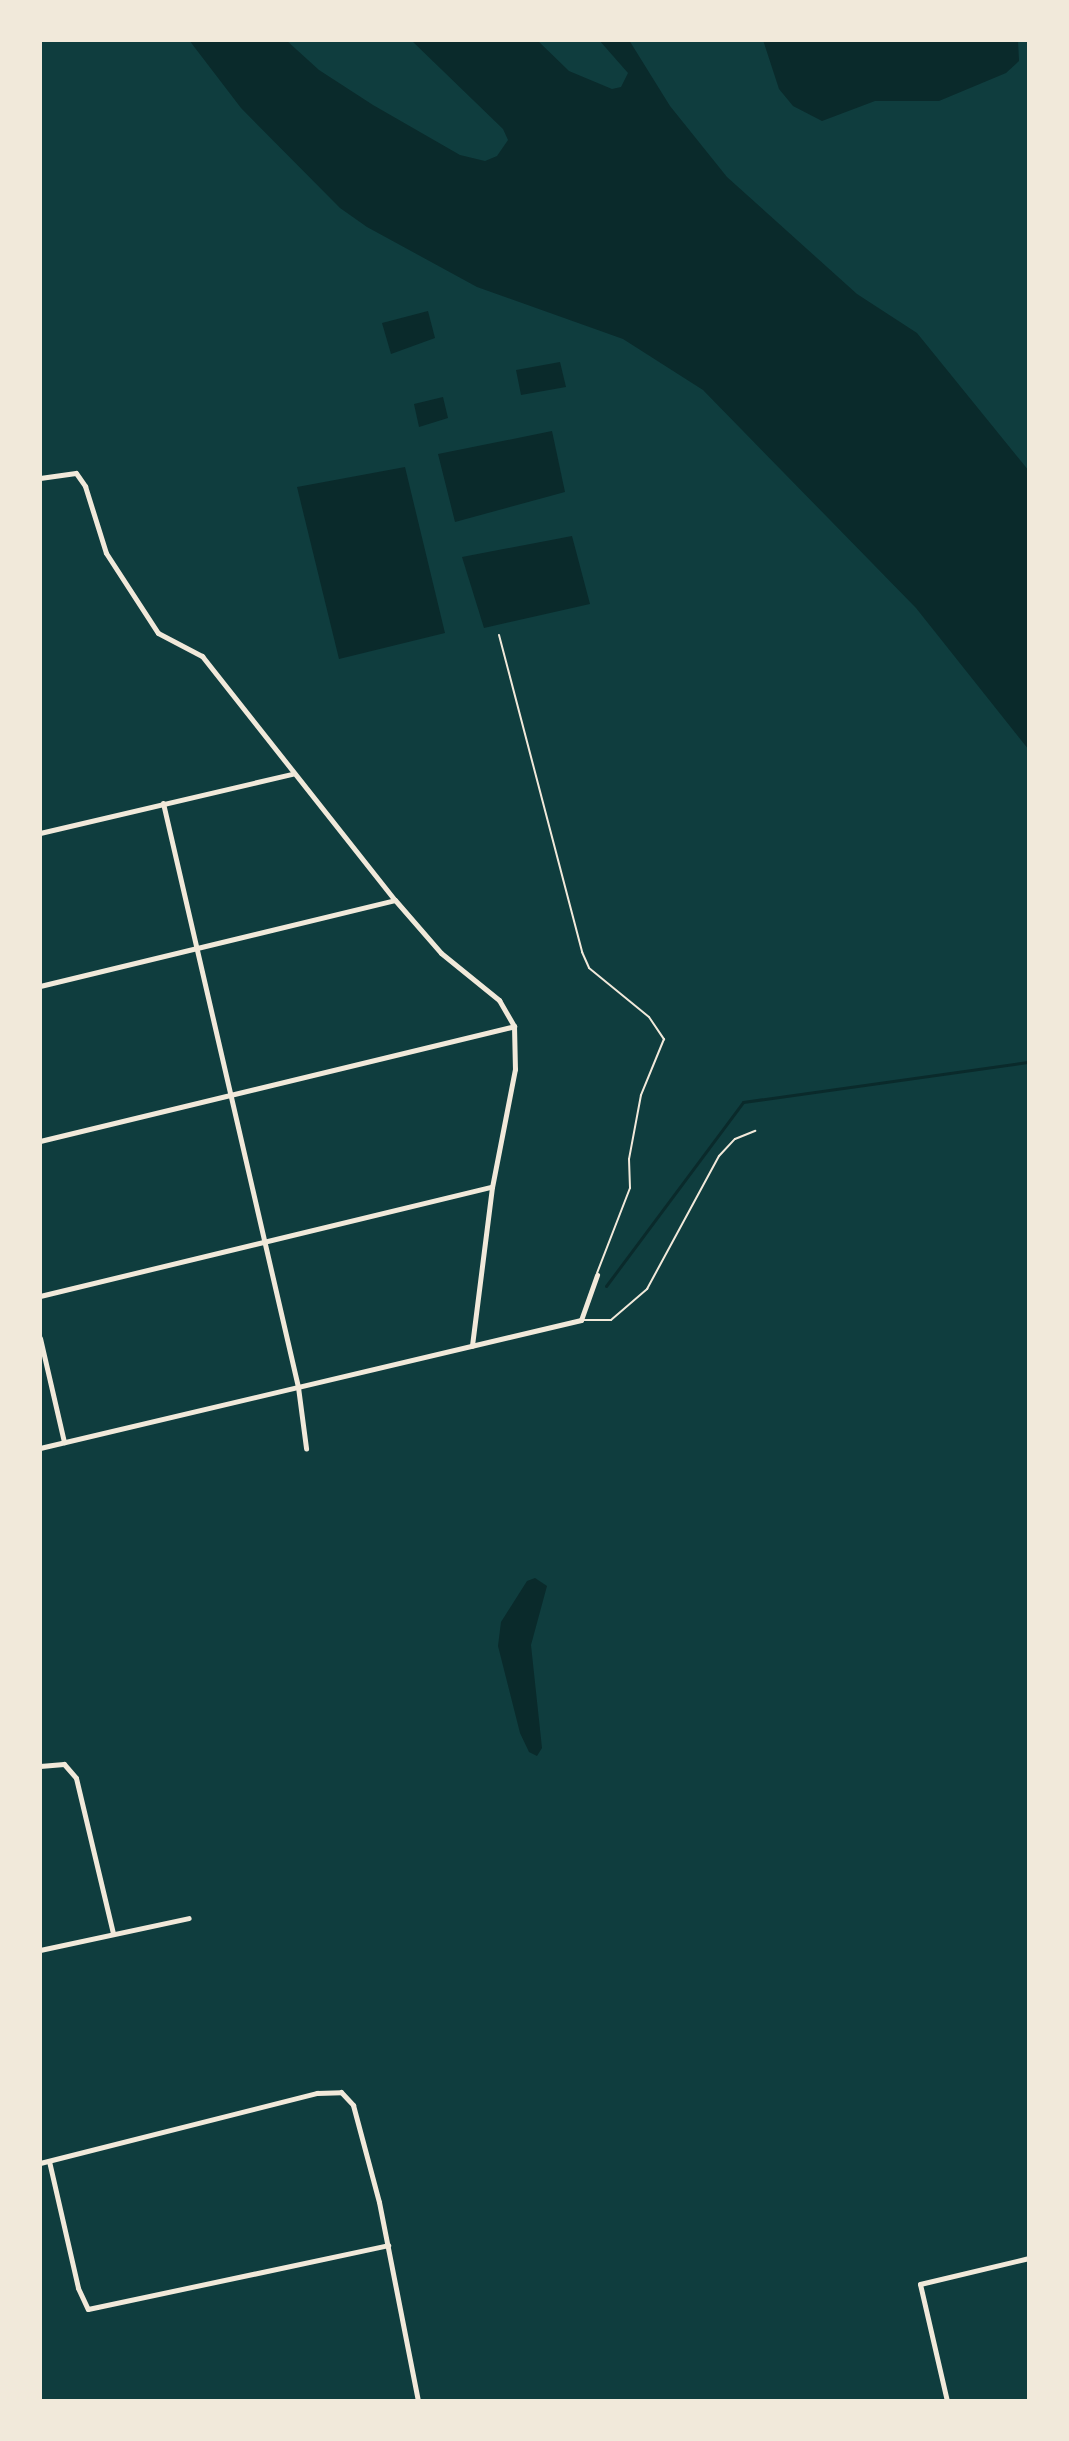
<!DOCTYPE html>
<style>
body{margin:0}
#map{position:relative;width:1069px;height:2441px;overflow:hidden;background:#0f3d3e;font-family:Quicksand,sans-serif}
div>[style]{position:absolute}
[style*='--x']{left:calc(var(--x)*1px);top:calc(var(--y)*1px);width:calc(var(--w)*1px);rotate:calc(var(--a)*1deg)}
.water>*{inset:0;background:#0a2a2b}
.stream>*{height:3px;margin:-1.5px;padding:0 1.5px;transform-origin:1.5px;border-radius:1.5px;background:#0a2a2b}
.service>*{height:2px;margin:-1px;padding:0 1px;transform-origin:1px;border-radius:1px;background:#f1e9da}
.minor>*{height:5px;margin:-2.5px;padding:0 2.5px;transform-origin:2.5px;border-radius:2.5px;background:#f1e9da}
span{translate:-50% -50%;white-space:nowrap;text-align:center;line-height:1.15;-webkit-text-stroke:8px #f1e9da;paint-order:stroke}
.frame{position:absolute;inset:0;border:42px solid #f1e9da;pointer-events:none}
</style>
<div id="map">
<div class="water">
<div style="clip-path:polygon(189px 40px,286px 40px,319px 70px,373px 105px,460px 155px,485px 161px,497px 156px,508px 140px,503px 129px,411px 40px,537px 40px,569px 71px,612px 89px,621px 87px,628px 73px,599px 40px,629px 40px,670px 106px,727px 177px,857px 294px,917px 333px,1029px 471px,1029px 750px,916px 608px,703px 390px,623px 339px,477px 287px,367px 227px,340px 208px,241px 108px)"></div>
<div style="clip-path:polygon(763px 40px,1018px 40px,1019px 61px,1006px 73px,939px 101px,875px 101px,822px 121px,793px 106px,779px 89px)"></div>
<div style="clip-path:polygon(428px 311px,435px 338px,391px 354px,382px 323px)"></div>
<div style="clip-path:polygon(560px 362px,566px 387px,521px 395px,516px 370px)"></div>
<div style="clip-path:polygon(443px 397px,448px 418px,419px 427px,414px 404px)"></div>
<div style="clip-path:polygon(552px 431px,565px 492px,455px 522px,438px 454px)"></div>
<div style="clip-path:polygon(405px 467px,445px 633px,339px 659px,297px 487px)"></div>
<div style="clip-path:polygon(572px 536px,590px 604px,484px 628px,462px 557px)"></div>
<div style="clip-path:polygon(535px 1578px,547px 1586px,531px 1645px,542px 1748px,537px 1756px,529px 1752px,520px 1733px,498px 1646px,501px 1622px,527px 1581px)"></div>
</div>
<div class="stream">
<div style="--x:606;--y:1286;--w:229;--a:-53.3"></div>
<div style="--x:743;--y:1102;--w:289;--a:-8"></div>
</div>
<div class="service">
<div style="--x:499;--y:635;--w:328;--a:75.3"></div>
<div style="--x:582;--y:952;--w:17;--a:66"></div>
<div style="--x:589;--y:968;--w:77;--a:39.2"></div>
<div style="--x:649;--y:1017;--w:27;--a:56"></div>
<div style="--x:664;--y:1039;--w:61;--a:112.3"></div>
<div style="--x:641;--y:1095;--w:65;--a:100.6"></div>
<div style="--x:629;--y:1159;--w:29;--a:88"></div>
<div style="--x:630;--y:1188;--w:91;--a:111.2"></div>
<div style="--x:583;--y:1320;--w:28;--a:0"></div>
<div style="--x:611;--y:1320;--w:48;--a:-40.7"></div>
<div style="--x:647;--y:1289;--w:151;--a:-61.6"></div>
<div style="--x:719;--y:1156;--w:23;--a:-47"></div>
<div style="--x:735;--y:1139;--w:22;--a:-22"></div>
</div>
<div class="minor">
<div style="--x:40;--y:478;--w:36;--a:-8"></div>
<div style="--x:76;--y:473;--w:16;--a:55"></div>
<div style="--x:85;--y:486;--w:70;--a:72.6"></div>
<div style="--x:106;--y:553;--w:95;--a:57"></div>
<div style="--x:158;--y:633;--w:50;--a:27.6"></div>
<div style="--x:202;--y:656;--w:311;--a:51.7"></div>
<div style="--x:395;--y:900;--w:70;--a:49"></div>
<div style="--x:441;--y:953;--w:75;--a:39"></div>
<div style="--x:499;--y:1000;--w:30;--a:60"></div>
<div style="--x:514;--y:1026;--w:43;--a:88.7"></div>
<div style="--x:515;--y:1069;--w:120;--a:101"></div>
<div style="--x:492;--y:1187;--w:160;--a:97.2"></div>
<div style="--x:163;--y:803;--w:599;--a:76.98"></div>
<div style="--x:298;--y:1387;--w:62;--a:82.5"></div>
<div style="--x:40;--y:833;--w:259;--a:-13.2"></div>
<div style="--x:40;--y:986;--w:365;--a:-13.6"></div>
<div style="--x:40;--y:1141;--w:488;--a:-13.6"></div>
<div style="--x:40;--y:1296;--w:465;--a:-13.6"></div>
<div style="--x:40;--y:1338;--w:107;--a:77"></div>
<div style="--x:40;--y:1448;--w:556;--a:-13.31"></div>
<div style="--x:581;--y:1320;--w:48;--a:-70.4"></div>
<div style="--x:40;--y:1766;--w:24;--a:-5"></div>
<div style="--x:64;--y:1764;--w:18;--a:49"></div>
<div style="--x:76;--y:1778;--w:159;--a:76.6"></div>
<div style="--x:40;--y:1950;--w:152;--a:-12.1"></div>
<div style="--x:49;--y:2161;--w:130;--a:77.1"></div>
<div style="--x:78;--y:2288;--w:23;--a:65"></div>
<div style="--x:88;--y:2309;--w:307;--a:-12"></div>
<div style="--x:40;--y:2163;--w:286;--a:-14.2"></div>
<div style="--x:317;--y:2093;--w:24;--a:-2"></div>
<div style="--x:341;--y:2092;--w:18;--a:47"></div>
<div style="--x:353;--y:2105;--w:100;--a:75"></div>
<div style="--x:379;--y:2202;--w:203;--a:78.9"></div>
<div style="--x:947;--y:2401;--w:120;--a:-103"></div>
<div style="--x:920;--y:2284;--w:112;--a:-13.4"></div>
</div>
<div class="frame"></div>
</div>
